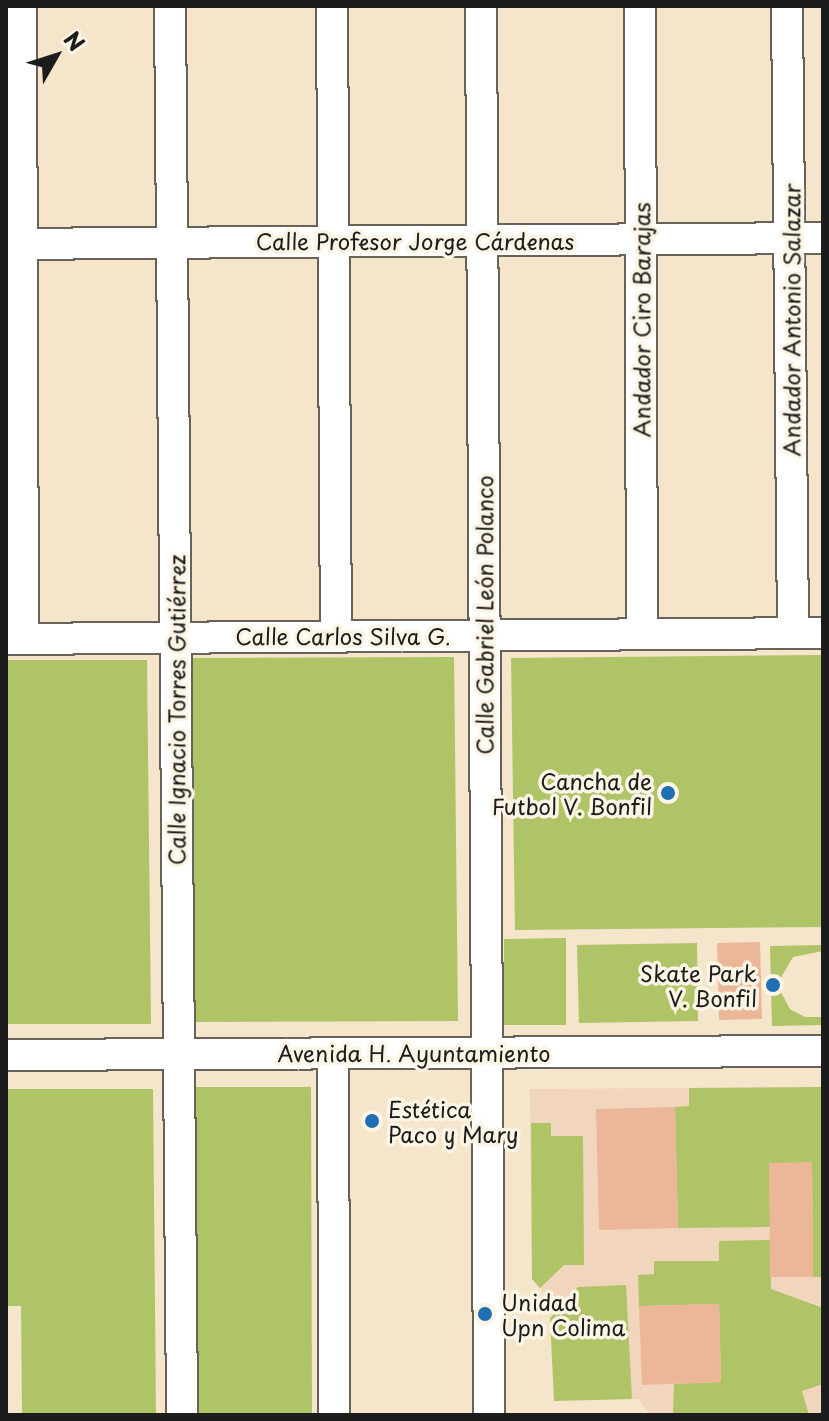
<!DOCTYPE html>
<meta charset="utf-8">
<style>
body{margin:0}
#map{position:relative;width:829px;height:1421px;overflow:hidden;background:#f5e5ca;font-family:"Playpen Sans",sans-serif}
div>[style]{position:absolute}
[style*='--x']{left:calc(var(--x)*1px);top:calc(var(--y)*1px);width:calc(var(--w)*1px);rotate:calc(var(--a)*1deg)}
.built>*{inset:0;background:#f1d5bd}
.green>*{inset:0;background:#afc367}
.building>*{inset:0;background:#ecb798}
.roads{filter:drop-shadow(2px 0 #686259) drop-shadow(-2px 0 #686259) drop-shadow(0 2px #686259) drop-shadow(0 -2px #686259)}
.minor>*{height:30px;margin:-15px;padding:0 15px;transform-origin:15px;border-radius:15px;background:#fff}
.dots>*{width:22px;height:22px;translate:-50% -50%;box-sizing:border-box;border:4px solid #fcf5e5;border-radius:50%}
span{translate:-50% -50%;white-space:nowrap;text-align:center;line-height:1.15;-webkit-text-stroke:7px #fcf5e5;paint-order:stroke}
.street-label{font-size:22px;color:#1c1c1c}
.poi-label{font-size:22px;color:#1c1c1c}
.right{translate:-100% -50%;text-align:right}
.left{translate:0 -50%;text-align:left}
.frame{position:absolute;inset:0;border:8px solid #1c1c1c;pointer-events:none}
.north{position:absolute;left:16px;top:16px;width:80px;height:80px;-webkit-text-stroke:6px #fcf5e5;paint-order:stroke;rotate:51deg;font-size:22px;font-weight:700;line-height:32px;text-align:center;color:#1c1c1c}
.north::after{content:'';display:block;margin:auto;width:28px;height:36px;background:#1c1c1c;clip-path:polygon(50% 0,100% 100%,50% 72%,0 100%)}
</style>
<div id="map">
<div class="built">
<div style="clip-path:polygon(823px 1087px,823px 1415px,651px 1415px,638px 1399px,565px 1400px,563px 1313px,532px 1279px,530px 1089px)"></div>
</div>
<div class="green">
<div style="clip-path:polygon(823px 655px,823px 927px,515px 930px,511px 658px)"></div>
<div style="clip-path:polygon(454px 657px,458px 1021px,193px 1022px,189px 658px)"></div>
<div style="clip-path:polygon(6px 660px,147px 660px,151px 1024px,6px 1024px)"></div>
<div style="clip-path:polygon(566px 938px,566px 1025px,504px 1025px,504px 939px)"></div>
<div style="clip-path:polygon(697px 943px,698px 1021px,579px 1023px,577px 945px)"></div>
<div style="clip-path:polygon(823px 945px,823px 951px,793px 957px,779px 981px,775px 981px,775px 989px,779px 989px,790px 1009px,805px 1017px,823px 1017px,823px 1025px,772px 1026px,770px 946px)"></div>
<div style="clip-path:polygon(193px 1087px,311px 1087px,312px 1415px,193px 1415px)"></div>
<div style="clip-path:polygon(823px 1087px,823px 1277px,813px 1277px,812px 1163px,770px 1227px,678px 1228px,675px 1107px,689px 1106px,689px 1088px)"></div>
<div style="clip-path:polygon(6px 1089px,153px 1089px,156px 1415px,22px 1415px,21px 1306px,6px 1306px)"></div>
<div style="clip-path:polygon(531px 1123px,551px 1123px,551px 1136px,583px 1136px,584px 1265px,564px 1265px,540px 1288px,532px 1279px)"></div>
<div style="clip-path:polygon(770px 1240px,771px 1289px,823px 1308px,823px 1384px,802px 1391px,809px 1415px,673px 1415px,674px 1384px,721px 1382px,719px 1304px,639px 1306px,638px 1275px,654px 1274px,654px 1261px,719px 1261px,719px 1241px)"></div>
<div style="clip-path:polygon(626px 1285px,632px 1399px,554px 1401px,550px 1318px,578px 1287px)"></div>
</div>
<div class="building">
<div style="clip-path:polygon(760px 942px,762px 1019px,719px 1020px,717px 943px)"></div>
<div style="clip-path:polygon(675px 1107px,678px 1228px,599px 1230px,596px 1109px)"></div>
<div style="clip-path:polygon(812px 1162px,813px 1277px,770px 1277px,769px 1163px)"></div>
<div style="clip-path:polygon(719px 1304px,721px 1382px,642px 1385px,639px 1306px)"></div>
</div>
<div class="roads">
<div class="minor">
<div style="--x:21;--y:6;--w:633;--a:89.82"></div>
<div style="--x:170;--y:6;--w:1409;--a:89.51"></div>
<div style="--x:332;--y:6;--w:630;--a:89.64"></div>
<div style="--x:481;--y:6;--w:1409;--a:89.67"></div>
<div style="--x:640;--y:6;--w:628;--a:89.82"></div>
<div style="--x:787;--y:6;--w:627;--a:89.45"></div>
<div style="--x:6;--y:244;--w:817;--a:-0.42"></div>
<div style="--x:6;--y:639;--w:817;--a:-0.42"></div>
<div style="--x:333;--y:1054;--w:361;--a:89.8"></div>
<div style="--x:6;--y:1055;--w:817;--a:-0.28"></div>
</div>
</div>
<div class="dots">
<div style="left:668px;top:793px;background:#1f6fb2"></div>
<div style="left:773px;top:985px;background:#1f6fb2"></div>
<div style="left:372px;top:1121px;background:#1f6fb2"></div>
<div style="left:485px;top:1314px;background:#1f6fb2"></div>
</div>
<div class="street-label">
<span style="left:415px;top:241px">Calle Profesor Jorge Cárdenas</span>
<span style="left:641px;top:320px;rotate:-90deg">Andador Ciro Barajas</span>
<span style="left:791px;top:320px;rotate:-90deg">Andador Antonio Salazar</span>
<span style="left:484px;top:615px;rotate:-90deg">Calle Gabriel León Polanco</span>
<span style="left:343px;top:636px">Calle Carlos Silva G.</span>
<span style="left:176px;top:710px;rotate:-90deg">Calle Ignacio Torres Gutiérrez</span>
<span style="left:414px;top:1053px">Avenida H. Ayuntamiento</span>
</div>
<div class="poi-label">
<span class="right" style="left:652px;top:793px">Cancha de<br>Futbol V. Bonfil</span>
<span class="right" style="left:757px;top:985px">Skate Park<br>V. Bonfil</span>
<span class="left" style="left:388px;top:1121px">Estética<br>Paco y Mary</span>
<span class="left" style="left:501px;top:1314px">Unidad<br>Upn Colima</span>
</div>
<div class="frame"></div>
<div class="north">N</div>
</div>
